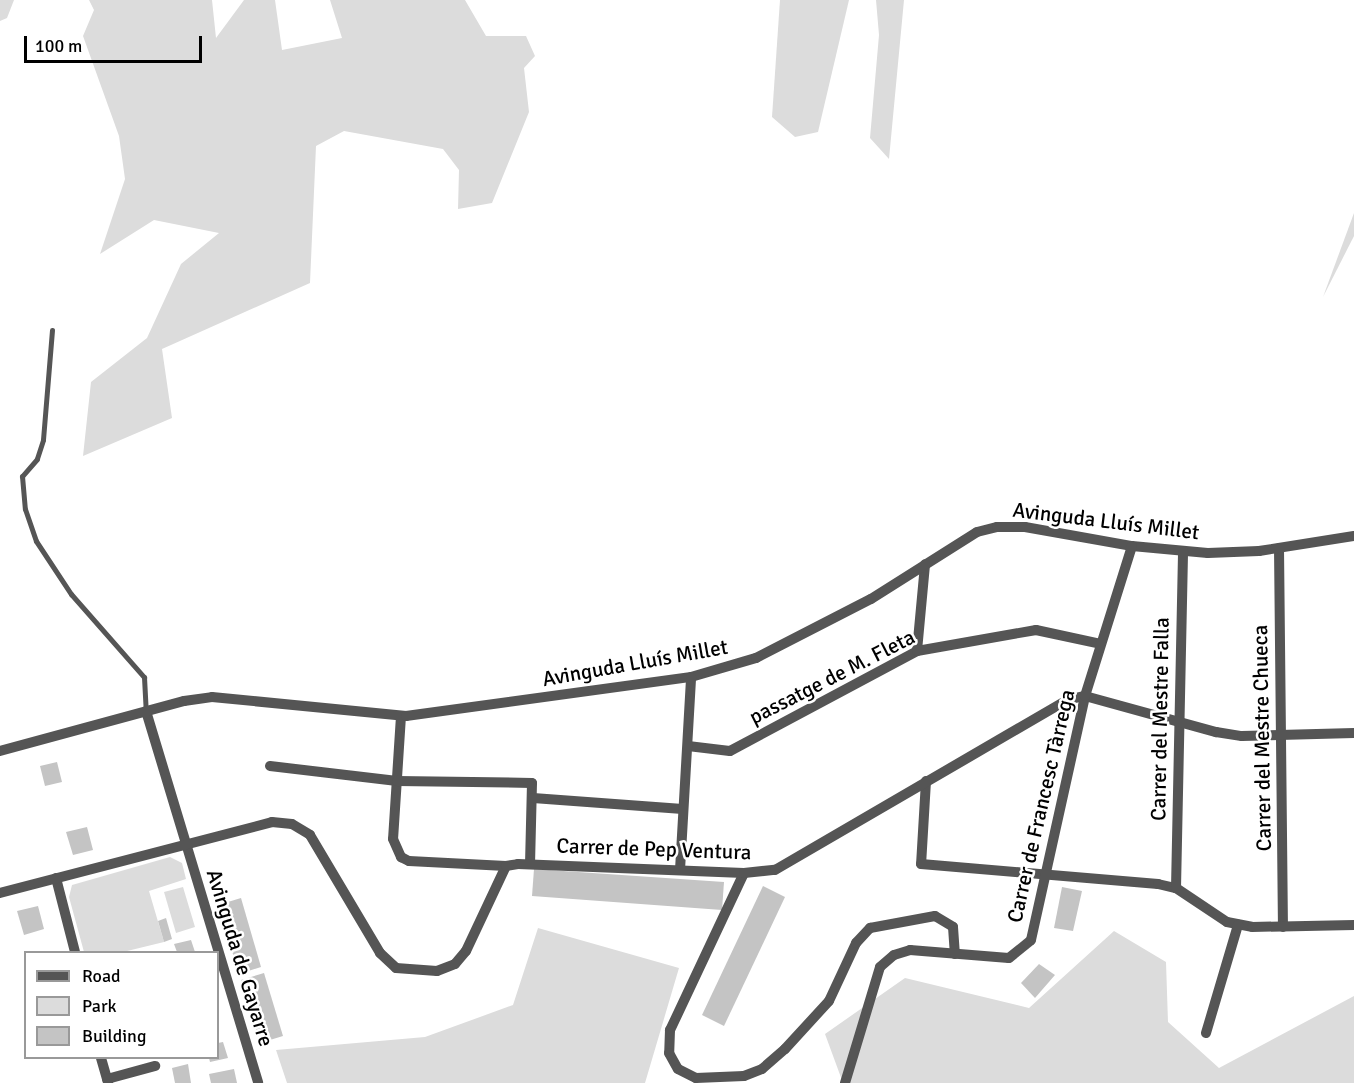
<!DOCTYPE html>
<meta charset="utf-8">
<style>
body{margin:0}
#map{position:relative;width:1354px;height:1083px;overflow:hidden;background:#fff;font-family:Signika,sans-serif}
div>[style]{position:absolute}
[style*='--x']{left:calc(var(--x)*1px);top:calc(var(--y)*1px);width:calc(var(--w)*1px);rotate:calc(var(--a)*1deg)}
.green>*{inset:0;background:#dcdcdc}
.building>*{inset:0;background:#c4c4c4}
.lane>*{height:5px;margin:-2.5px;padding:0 2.5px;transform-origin:2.5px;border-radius:2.5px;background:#555}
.street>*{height:10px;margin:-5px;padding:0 5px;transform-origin:5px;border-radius:5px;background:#555}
span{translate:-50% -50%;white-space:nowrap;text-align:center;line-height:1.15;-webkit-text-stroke:5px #fff;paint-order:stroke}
.street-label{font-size:21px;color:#000}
.legend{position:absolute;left:24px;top:951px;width:195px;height:108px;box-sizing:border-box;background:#fff;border:2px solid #999;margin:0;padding:8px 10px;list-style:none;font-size:18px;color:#000}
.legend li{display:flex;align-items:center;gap:12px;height:30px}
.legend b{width:30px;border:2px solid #999}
.scale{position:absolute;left:24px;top:36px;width:178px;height:27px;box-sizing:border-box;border:3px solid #000;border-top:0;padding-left:8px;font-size:18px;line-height:21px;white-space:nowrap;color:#000;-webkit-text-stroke:4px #fff;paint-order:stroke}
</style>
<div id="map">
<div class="green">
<div style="clip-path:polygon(0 0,14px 0,7px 18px,0 21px)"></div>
<div style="clip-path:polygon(89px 0,212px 0,216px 38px,244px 0,275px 0,282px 50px,342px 38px,330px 0,465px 0,486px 36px,526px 36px,535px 56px,524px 68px,529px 112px,492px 203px,458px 209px,459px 170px,443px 149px,344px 131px,316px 146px,310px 283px,162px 349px,172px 418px,83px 456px,91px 382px,147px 338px,181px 264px,219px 233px,154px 220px,100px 254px,125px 179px,119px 136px,83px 36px,94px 10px)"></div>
<div style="clip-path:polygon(780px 0,849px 0,818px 132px,795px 137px,772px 117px)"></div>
<div style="clip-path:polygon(876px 0,904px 0,889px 159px,870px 138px,879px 35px)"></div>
<div style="clip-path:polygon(1354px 213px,1354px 236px,1323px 297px)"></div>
<div style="clip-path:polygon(170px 857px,182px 863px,186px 879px,149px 891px,164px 942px,123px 952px,84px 952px,69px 897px,72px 885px)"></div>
<div style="clip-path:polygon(183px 887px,195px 927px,176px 933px,164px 892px)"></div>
<div style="clip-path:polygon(538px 928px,679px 968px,645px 1083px,287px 1083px,276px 1050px,425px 1037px,513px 1005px)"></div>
<div style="clip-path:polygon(1114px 931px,1166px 962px,1168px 1022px,1219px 1068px,1354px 996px,1354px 1083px,843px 1083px,825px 1034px,905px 978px,1029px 1008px)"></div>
</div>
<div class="building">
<div style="clip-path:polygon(57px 762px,62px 782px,45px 786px,40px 766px)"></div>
<div style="clip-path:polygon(87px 827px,93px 850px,73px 855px,66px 832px)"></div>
<div style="clip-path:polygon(534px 869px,724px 882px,722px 910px,532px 896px)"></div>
<div style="clip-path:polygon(763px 886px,785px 897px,724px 1026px,702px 1015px)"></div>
<div style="clip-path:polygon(1062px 887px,1082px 891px,1073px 931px,1054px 928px)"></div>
<div style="clip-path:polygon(241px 898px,261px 967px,239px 974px,218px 905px)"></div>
<div style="clip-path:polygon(38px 906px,44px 929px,24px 935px,17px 911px)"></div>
<div style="clip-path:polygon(166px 918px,172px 939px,164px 942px,158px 921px)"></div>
<div style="clip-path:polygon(191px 940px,195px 952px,177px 952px,174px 944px)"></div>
<div style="clip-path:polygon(1039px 964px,1055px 975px,1035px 998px,1021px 983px)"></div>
<div style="clip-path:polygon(264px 973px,283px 1036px,260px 1043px,241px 980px)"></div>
<div style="clip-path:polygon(223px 1042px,228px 1058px,210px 1062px,209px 1058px,218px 1058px,218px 1043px)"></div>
<div style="clip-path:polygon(188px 1064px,191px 1083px,175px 1083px,172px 1068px)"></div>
<div style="clip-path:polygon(234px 1069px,237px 1083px,211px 1083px,209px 1074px)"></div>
</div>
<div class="lane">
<div style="--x:52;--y:330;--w:110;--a:94.7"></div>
<div style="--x:43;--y:440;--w:20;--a:108"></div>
<div style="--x:37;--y:459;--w:23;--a:131"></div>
<div style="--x:22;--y:476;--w:33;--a:85"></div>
<div style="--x:25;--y:509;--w:34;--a:71"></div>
<div style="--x:36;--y:541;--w:64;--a:56.6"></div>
<div style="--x:71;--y:594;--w:111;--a:48.7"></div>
<div style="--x:144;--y:677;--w:34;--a:87"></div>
</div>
<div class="street">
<div style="--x:1279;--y:548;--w:379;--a:89.4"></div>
<div style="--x:917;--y:651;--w:87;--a:-84.7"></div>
<div style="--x:146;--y:711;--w:388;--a:73.2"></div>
<div style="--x:401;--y:716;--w:123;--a:93.7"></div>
<div style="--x:393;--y:839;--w:20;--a:66"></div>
<div style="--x:401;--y:857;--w:9;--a:27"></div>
<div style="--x:409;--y:861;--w:97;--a:3"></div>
<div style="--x:688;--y:746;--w:42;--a:6.8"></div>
<div style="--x:730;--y:751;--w:212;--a:-28.1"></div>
<div style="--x:917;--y:651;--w:121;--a:-10"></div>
<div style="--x:1036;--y:630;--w:66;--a:12.2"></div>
<div style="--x:0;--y:751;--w:191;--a:-15.2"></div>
<div style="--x:184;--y:701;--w:28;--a:-8"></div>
<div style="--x:212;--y:697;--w:195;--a:5.6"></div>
<div style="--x:406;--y:716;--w:288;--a:-7.8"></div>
<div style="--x:691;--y:677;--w:68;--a:-16.3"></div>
<div style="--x:756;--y:658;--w:129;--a:-27.2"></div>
<div style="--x:871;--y:599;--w:125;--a:-32.3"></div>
<div style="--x:977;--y:532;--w:21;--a:-14"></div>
<div style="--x:997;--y:527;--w:28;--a:0"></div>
<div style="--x:1025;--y:527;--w:109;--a:10.1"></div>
<div style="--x:1132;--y:546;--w:76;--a:5.3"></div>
<div style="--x:1208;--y:553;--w:51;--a:-2.2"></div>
<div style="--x:1259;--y:551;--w:96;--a:-9"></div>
<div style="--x:270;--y:766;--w:128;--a:6.7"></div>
<div style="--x:397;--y:781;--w:135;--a:0.8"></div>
<div style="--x:532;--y:783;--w:81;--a:91.4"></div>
<div style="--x:926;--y:781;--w:83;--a:93.4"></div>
<div style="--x:921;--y:864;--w:238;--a:4.8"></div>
<div style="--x:1158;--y:884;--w:18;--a:13"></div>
<div style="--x:1176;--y:888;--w:61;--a:33.7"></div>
<div style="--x:1227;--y:922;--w:25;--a:11"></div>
<div style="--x:1252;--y:927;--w:102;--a:-1.1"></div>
<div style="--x:533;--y:798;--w:150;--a:4.2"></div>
<div style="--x:680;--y:870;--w:193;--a:-86.7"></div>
<div style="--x:744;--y:873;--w:174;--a:115.2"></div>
<div style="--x:670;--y:1030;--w:23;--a:92"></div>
<div style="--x:669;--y:1053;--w:18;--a:61"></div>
<div style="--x:678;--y:1069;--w:20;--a:27"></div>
<div style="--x:696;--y:1078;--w:48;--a:-2.4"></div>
<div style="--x:744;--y:1076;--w:19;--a:-21"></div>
<div style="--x:762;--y:1069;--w:30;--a:-41"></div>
<div style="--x:785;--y:1049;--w:65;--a:-47.5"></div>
<div style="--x:829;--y:1001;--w:64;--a:-65"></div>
<div style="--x:856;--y:943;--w:21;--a:-47"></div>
<div style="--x:870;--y:928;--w:66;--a:-10.5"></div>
<div style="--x:935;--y:916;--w:21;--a:31"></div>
<div style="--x:953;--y:927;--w:27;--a:86"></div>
<div style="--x:56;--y:878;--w:76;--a:75.6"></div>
<div style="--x:1176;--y:888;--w:337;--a:-88.8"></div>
<div style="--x:0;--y:893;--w:281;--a:-14.6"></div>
<div style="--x:272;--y:822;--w:20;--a:6"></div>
<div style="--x:292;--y:824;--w:21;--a:31"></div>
<div style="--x:310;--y:835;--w:137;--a:59.3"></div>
<div style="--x:380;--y:953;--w:22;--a:43"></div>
<div style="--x:396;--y:968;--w:41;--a:4.2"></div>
<div style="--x:437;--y:971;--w:19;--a:-21"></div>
<div style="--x:455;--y:964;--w:17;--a:-50"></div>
<div style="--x:466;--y:951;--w:94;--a:-64.8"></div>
<div style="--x:506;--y:866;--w:12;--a:-9"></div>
<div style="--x:518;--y:864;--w:226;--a:2.3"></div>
<div style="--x:744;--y:873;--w:31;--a:-6"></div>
<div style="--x:775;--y:870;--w:338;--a:-30.2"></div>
<div style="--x:1067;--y:700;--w:18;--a:-13"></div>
<div style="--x:1085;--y:696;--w:136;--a:15.4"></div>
<div style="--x:1216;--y:732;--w:26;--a:9"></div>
<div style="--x:1242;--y:736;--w:112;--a:-1.5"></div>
<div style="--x:1206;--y:1033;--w:113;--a:-73.5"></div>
<div style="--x:101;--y:1058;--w:26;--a:74"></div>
<div style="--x:107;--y:1079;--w:50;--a:-15.2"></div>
<div style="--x:845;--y:1083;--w:121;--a:-73.2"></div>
<div style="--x:880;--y:967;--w:18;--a:-41"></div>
<div style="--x:894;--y:955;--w:17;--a:-17"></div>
<div style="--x:910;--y:950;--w:99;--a:4.6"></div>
<div style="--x:1009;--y:958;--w:28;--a:-39"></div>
<div style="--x:1031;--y:940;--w:250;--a:-77.5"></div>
<div style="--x:1085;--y:696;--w:157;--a:-72.6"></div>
</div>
<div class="street-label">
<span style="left:1106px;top:521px;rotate:7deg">Avinguda Lluís Millet</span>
<span style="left:635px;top:663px;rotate:-10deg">Avinguda Lluís Millet</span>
<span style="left:832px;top:677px;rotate:-27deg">passatge de M. Fleta</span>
<span style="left:1160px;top:719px;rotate:-89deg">Carrer del Mestre Falla</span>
<span style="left:1262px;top:738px;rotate:-91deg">Carrer del Mestre Chueca</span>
<span style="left:1041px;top:806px;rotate:-77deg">Carrer de Francesc Tàrrega</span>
<span style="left:654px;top:849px;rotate:2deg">Carrer de Pep Ventura</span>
<span style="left:240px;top:958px;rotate:73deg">Avinguda de Gayarre</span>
</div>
<ul class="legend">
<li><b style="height:8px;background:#555"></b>Road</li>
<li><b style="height:16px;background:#dcdcdc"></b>Park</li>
<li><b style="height:16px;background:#c4c4c4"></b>Building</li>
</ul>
<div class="scale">100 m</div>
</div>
